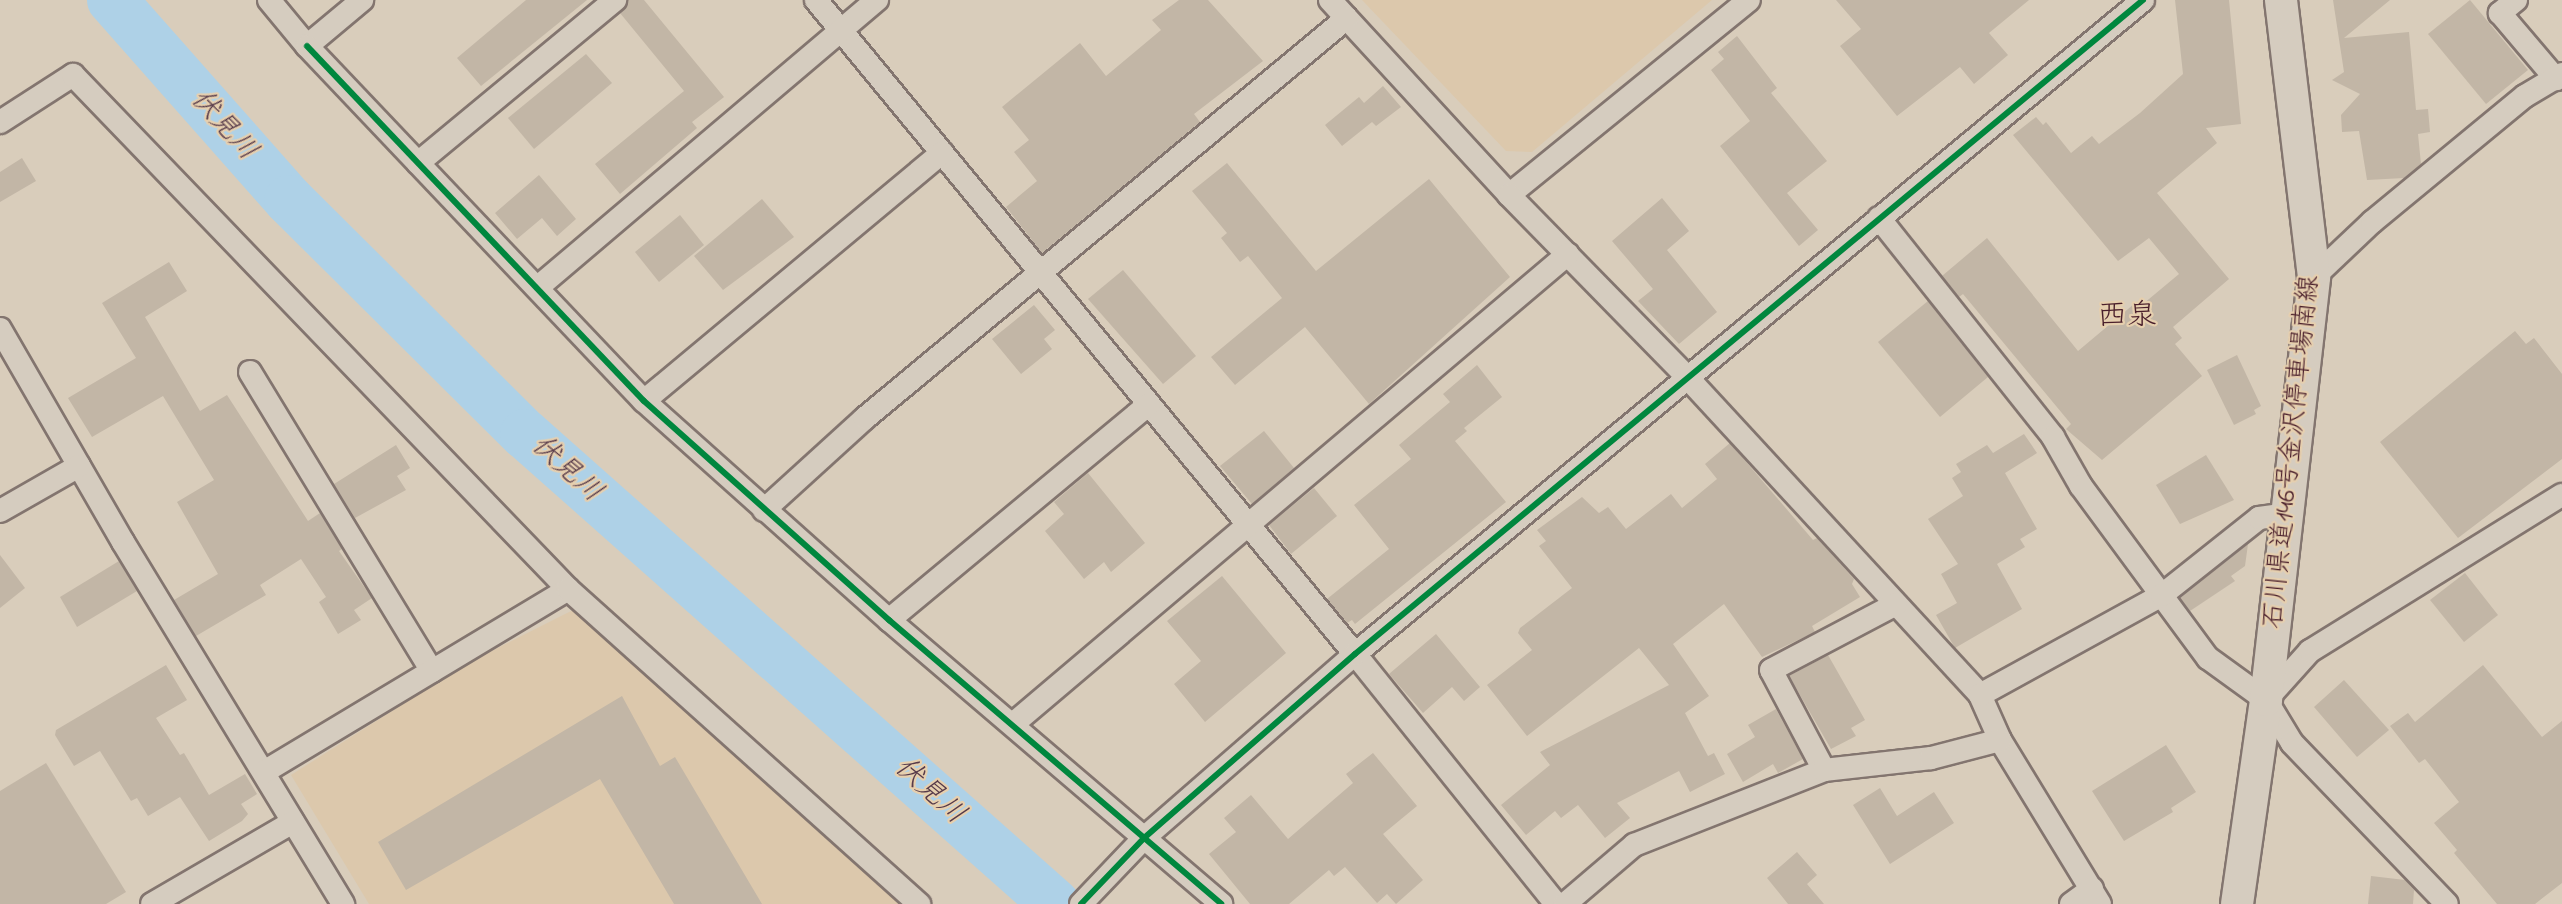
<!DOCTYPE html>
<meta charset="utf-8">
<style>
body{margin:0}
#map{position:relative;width:2562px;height:904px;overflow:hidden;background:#d9cdbb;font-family:"Indie Flower","Klee One",sans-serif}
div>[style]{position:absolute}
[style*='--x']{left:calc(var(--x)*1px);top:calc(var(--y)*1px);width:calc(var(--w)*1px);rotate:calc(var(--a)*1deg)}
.built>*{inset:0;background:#dcc8ac}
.river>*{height:50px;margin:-25px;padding:0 25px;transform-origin:25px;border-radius:25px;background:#aed1e7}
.building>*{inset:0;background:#c2b6a6}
.roads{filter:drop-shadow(2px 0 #83756f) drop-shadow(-2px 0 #83756f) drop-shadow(0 2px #83756f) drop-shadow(0 -2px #83756f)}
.street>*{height:22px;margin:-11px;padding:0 11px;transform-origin:11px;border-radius:11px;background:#d5ccbf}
.secondary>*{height:32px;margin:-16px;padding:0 16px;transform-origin:16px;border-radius:16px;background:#d5ccbf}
.cycleway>*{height:6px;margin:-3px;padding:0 3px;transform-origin:3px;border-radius:3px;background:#00873e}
span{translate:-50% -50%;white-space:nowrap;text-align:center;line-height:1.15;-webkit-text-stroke:4.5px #e6cfae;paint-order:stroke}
.street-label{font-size:27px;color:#4a1f2b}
.water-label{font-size:28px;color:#563a4a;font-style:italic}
.quarter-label{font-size:30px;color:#4a1f2b}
</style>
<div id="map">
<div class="built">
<div style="clip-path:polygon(1362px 0,1712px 0,1532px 152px,1506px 151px)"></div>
<div style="clip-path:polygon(575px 609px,902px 904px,369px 904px,291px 775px,468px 663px)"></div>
</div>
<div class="river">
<div style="--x:112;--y:0;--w:267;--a:48.5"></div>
<div style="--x:289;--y:200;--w:332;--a:44.8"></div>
<div style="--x:525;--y:434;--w:708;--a:41.57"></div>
</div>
<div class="building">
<div style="clip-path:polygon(526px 0,587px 0,481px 86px,457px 58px)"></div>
<div style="clip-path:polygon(628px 0,644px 0,724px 97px,692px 122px,697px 128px,620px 194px,595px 164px,684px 91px,620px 13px)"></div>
<div style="clip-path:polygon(1179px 0,1208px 0,1263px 61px,1194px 114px,1200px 122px,1042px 253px,1006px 207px,1037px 181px,1014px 152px,1029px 140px,1002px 107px,1080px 43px,1106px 76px,1161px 30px,1152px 20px)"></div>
<div style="clip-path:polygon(1836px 0,2029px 0,1989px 33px,2008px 55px,1974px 84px,1960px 67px,1897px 116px,1840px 46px,1861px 29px)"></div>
<div style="clip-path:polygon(2175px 0,2229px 0,2241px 124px,2206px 128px,2217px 143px,2157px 193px,2229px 279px,2173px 327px,2182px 338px,2175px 344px,2202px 376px,2102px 460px,2066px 429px,2071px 424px,1963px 294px,1959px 297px,1942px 276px,1987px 238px,2078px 351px,2134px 304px,2137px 309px,2179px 274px,2149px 238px,2118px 261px,2013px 135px,2036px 117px,2043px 125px,2046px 122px,2071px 153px,2092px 136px,2099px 144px,2140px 113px,2183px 74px)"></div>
<div style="clip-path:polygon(2333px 0,2390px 0,2344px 38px,2409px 32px,2416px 110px,2428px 109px,2430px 132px,2418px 134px,2421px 164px,2404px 178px,2367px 180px,2359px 131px,2342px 132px,2341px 115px,2360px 94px,2332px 80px,2344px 72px)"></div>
<div style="clip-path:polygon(2470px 0,2528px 70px,2486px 104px,2428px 34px)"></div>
<div style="clip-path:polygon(1737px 36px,1777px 88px,1771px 93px,1827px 161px,1787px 193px,1818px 230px,1799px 246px,1720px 146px,1750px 121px,1711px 70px,1724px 59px,1718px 52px)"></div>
<div style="clip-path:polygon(586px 54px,612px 83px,534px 149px,508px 118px)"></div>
<div style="clip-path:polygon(1383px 86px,1401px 107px,1376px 126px,1372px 122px,1342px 146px,1325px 125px,1359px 97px,1364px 103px)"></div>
<div style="clip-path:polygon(22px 158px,36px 181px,0 202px,0 172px)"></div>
<div style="clip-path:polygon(1227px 163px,1316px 271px,1429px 179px,1510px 277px,1369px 404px,1305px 327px,1235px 385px,1211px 357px,1282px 298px,1248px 256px,1240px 262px,1221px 238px,1227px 233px,1192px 191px)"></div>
<div style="clip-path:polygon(539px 175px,576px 219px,557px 236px,542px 218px,517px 239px,495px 213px)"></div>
<div style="clip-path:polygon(1662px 198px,1689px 231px,1667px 250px,1717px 312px,1679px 344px,1638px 301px,1653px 289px,1612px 241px)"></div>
<div style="clip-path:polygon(762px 199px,794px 237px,723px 290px,694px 256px)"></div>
<div style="clip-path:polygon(680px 215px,704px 245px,659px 282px,635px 252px)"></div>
<div style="clip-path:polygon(169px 262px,187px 291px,145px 317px,200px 411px,227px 395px,308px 521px,320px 513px,342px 549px,339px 551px,372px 598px,354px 610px,361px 620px,338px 634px,319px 602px,326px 597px,301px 559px,260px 585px,266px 595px,196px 636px,174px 600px,218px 574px,177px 502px,214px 480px,163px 396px,92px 437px,68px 398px,136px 358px,102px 303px)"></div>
<div style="clip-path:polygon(1123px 270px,1196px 356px,1163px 384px,1088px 299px)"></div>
<div style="clip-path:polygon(1928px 301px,1988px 377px,1940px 417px,1878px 342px)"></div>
<div style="clip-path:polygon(1034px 305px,1055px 330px,1044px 339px,1052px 349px,1021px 374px,992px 339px)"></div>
<div style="clip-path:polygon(2515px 331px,2526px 344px,2534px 338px,2562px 374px,2562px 459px,2458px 538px,2380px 442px)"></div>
<div style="clip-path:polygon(2237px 355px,2261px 406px,2254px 410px,2256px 414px,2234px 425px,2207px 370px)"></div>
<div style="clip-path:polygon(1477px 365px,1502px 397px,1464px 428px,1467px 431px,1455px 441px,1506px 502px,1355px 624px,1352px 620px,1347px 623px,1327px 599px,1389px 549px,1354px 505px,1411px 459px,1399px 445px,1450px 402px,1443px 394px)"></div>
<div style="clip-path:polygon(1264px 431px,1294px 468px,1252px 504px,1220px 466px)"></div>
<div style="clip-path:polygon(2024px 434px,2037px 453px,2005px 473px,2037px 529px,2020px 539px,2025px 547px,1997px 564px,2022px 609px,1955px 648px,1936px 615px,1957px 603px,1941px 574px,1958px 564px,1928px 519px,1963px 496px,1952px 478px,1961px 472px,1956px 464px,1987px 445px,1993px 453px)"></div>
<div style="clip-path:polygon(1730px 443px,1813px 540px,1817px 538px,1854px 579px,1852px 584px,1860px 597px,1812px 626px,1815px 632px,1762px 657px,1724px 604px,1673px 644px,1709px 696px,1685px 713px,1708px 756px,1714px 753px,1725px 774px,1690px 792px,1679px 771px,1617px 803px,1630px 818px,1605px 838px,1578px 805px,1561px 818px,1555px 811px,1526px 835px,1501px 805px,1550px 765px,1540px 752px,1669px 685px,1639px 648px,1527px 736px,1487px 685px,1532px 650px,1518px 633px,1520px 628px,1572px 588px,1539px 546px,1546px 541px,1537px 530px,1582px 497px,1599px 513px,1608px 507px,1626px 529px,1671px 494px,1682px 508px,1717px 479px,1705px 464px)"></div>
<div style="clip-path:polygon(396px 445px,410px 468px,397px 476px,406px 490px,355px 518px,334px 484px)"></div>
<div style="clip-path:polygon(2206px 455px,2234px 500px,2180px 524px,2156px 485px)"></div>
<div style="clip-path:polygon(1088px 473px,1145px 543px,1111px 572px,1104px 562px,1084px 579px,1045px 531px,1064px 514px,1054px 502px)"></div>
<div style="clip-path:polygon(1314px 488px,1337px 516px,1291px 554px,1269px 525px)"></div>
<div style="clip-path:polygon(2248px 544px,2245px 566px,2231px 576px,2235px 581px,2190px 611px,2180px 598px)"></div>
<div style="clip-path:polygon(0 555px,25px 588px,0 608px)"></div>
<div style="clip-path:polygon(119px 561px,137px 591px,77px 627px,60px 597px)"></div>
<div style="clip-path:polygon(2465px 573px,2498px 615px,2464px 642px,2430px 600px)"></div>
<div style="clip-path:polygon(1222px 576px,1286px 653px,1205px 722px,1174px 684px,1201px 661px,1167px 621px)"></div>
<div style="clip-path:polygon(1436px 634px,1480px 687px,1464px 701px,1452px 687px,1423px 713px,1389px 674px)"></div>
<div style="clip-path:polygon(1828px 655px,1865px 720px,1851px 728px,1856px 736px,1831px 749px,1789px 676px)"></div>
<div style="clip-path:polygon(166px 665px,187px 700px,156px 718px,180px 755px,184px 753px,209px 795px,245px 774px,257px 794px,241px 804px,248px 814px,242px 821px,209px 841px,180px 797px,148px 816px,137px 798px,131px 801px,100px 751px,74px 766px,55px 735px,56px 730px)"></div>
<div style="clip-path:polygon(2483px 665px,2542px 737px,2562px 721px,2562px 883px,2535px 904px,2497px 904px,2454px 853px,2457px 850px,2434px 823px,2459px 802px,2425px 759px,2419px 763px,2390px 726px,2408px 713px,2415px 722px)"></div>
<div style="clip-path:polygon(2344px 680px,2389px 730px,2357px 757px,2314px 707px)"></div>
<div style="clip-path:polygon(622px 696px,660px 766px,675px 757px,762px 904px,674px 904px,600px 779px,406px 890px,378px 842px)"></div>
<div style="clip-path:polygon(1776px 709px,1803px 759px,1778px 773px,1773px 764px,1743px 782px,1727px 754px,1755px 737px,1748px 725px)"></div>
<div style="clip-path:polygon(2166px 745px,2196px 792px,2171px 808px,2173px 812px,2124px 841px,2092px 791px)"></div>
<div style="clip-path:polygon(1373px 753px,1417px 806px,1383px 834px,1423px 880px,1396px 904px,1387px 894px,1377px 903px,1345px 867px,1334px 876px,1329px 870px,1289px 904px,1250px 904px,1209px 854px,1236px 832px,1224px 818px,1251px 795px,1288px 839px,1353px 783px,1346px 774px)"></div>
<div style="clip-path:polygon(46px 763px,126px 892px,106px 904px,0 904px,0 791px)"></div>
<div style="clip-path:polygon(1880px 788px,1897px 816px,1934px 792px,1954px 823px,1890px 864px,1853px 805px)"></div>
<div style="clip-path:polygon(1797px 852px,1817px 875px,1807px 884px,1824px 904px,1788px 904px,1767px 878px)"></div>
<div style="clip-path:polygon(2371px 876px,2405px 880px,2414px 890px,2413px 904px,2368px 904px)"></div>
</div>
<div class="roads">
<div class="street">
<div style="--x:269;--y:0;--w:60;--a:50.4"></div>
<div style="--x:307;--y:46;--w:72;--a:-39.9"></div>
<div style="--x:816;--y:0;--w:847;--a:50.51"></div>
<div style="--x:1355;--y:654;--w:321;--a:51.2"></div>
<div style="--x:1330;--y:0;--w:265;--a:47.4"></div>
<div style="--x:1509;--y:195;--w:309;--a:-39.1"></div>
<div style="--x:2516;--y:0;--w:21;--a:141"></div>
<div style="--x:2500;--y:13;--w:87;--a:49.7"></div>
<div style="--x:307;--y:46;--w:489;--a:46.5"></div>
<div style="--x:644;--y:401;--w:329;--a:41.8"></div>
<div style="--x:889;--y:620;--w:437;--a:40.5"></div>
<div style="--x:0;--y:122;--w:87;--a:-32.8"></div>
<div style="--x:73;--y:75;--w:714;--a:46.08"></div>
<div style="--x:418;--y:163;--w:256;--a:-39.6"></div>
<div style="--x:1509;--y:195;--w:253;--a:45.6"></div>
<div style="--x:1686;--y:376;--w:434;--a:47.3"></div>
<div style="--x:1980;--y:695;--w:49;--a:66"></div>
<div style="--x:2000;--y:740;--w:192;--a:58.6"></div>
<div style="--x:1879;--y:218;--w:280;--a:51.5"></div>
<div style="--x:2053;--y:437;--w:56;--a:60.3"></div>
<div style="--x:2081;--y:486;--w:214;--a:53.6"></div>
<div style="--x:2208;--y:658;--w:72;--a:35.9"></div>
<div style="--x:2266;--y:700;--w:50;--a:58.8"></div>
<div style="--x:2292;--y:743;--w:223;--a:46.1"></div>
<div style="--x:2314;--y:277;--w:80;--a:-43.5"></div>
<div style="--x:2372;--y:222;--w:198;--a:-39.5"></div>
<div style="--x:2525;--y:96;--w:43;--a:-30.7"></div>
<div style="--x:537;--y:288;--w:446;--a:-40.3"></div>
<div style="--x:0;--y:329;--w:246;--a:60"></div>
<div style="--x:123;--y:542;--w:424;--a:58.7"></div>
<div style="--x:250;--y:372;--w:350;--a:58.7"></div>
<div style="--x:644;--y:401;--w:388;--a:-39.8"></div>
<div style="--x:764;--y:510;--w:137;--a:-42.3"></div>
<div style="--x:865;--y:418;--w:626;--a:-39.69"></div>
<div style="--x:0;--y:511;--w:91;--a:-29.7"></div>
<div style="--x:889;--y:620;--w:338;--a:-39.7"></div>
<div style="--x:1980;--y:695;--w:208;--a:-28.8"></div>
<div style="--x:2162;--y:595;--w:124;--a:-38.4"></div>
<div style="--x:2259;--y:518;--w:28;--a:-8"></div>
<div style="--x:2266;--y:700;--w:66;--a:-48.1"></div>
<div style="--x:2310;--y:651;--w:296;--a:-31.8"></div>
<div style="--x:1013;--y:724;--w:727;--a:-40.26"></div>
<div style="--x:1824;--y:770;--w:113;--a:-117.9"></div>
<div style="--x:1771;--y:670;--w:141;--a:-27.8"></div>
<div style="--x:264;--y:772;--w:355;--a:-31"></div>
<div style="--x:568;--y:589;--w:472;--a:41.9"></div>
<div style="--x:152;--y:904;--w:163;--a:-30.2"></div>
<div style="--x:1081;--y:904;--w:91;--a:-46.3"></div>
<div style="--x:1144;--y:838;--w:280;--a:-41.1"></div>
<div style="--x:1355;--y:654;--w:1024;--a:-39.69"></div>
<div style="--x:1565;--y:904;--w:91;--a:-40.5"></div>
<div style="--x:1634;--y:845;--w:204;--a:-21.5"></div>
<div style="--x:1824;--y:770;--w:108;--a:-6.4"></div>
<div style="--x:1931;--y:758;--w:71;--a:-14.6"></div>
<div style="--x:2071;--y:904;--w:26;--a:-36"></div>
</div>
<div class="secondary">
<div style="--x:2237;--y:904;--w:206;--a:-81.9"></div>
<div style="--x:2266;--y:700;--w:426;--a:-83.5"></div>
<div style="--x:2314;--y:277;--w:279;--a:-96.8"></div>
</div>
</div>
<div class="cycleway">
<div style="--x:307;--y:46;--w:489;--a:46.5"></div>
<div style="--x:644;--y:401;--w:329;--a:41.8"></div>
<div style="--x:889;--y:620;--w:437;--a:40.5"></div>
<div style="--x:1081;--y:904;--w:91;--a:-46.3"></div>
<div style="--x:1144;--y:838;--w:280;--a:-41.1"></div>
<div style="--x:1355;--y:654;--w:1024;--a:-39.69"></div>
</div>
<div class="street-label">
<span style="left:2292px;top:452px;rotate:-84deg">石川県道146号金沢停車場南線</span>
</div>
<div class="water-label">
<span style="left:223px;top:126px;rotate:48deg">伏見川</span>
<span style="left:566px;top:470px;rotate:42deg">伏見川</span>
<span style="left:929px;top:792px;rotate:42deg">伏見川</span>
</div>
<div class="quarter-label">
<span style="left:2127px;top:317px">西泉</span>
</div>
</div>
